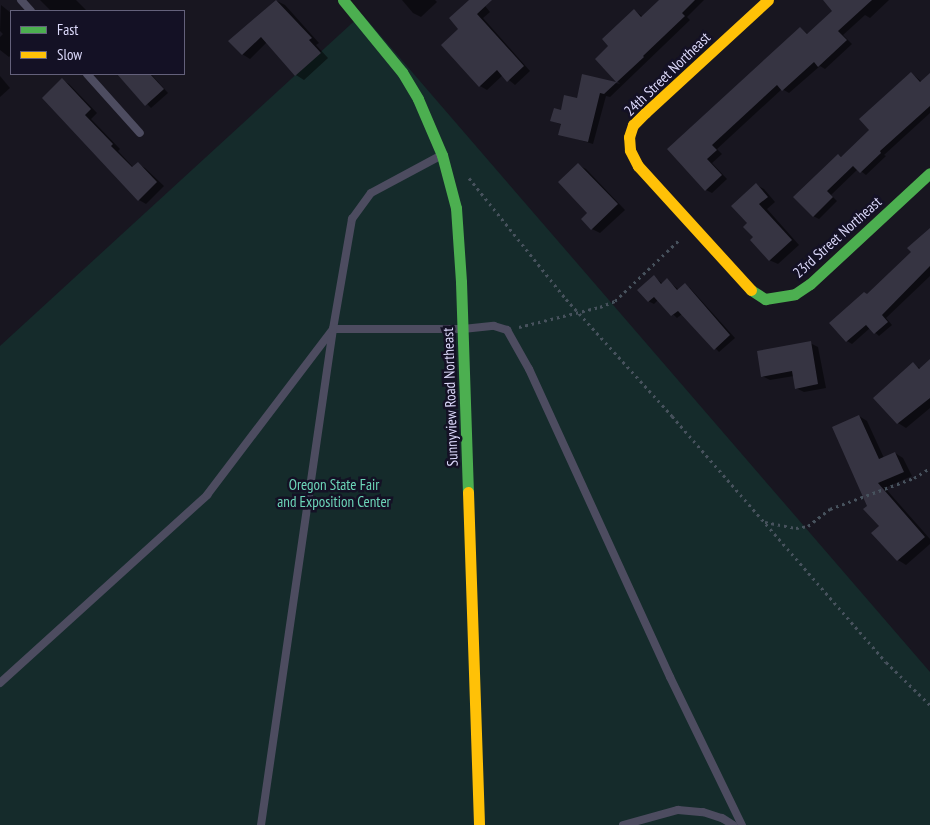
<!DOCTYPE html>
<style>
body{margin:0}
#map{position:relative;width:930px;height:825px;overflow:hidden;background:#181620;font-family:"PT Sans Narrow",sans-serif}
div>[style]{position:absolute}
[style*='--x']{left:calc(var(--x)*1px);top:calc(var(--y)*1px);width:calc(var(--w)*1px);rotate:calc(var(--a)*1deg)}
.green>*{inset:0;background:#152b2b}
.shadow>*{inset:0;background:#0007}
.building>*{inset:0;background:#363442}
.path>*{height:3px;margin-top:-1.5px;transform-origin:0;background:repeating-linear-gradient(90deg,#47525d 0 2.5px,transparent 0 6.5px)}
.lane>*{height:8px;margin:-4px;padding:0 4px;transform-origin:4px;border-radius:4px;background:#4d4c60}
.fast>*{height:11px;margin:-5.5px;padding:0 5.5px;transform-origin:5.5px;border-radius:5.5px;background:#4caf50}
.slow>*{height:11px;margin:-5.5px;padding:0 5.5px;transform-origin:5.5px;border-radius:5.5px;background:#ffc107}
span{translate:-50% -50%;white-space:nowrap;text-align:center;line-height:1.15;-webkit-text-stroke:5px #141125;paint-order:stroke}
.street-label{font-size:15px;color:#dcd9fb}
.park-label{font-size:15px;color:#6cd5b8}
.legend{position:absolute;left:10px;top:10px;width:175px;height:65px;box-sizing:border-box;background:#141125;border:1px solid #64617b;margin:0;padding:6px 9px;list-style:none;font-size:15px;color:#dcd9fb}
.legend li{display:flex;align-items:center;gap:10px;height:25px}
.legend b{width:25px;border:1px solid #64617b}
</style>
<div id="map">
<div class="green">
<div style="clip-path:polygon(362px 14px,930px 672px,930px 825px,0 825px,0 346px)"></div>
</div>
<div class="shadow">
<div style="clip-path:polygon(40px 0,76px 0,87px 11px,51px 11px)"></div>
<div style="clip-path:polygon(402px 0,435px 0,437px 2px,421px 17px,413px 13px)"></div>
<div style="clip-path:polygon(470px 0,481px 1px,490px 12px,483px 18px,530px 71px,515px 85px,503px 75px,487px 90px,480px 86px)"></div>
<div style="clip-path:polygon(661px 0,704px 0,687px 17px,690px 20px,610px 97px,606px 96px,593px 144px,560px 134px,562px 125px,552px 121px,577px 99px,583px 75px,620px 84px,596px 59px,610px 46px,634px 10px,643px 17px)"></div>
<div style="clip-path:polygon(827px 0,889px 0,870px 18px,865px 15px,843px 35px,852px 44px,825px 69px,820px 66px,789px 93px,782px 89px,717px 149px,722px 154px,712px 163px,727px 179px,712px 193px,706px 190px,668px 149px,800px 28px,808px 34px,834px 11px)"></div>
<div style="clip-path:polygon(277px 1px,285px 5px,319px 43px,316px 45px,328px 58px,304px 80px,296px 75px,267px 42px,250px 59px,242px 54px,230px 41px)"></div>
<div style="clip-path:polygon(1px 5px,11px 13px,11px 55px,9px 57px,0 50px,0 37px,3px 34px,0 31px)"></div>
<div style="clip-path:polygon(911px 73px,922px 82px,930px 75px,930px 113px,884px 155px,886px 156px,866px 175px,858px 169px,831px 195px,837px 201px,819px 219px,813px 216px,839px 155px,842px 157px,871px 130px)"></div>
<div style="clip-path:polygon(118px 74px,151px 74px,168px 93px,151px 108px)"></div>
<div style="clip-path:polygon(0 76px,10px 88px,0 97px)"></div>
<div style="clip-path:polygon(62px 80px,69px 84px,97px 113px,91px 119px,120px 149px,118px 151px,134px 168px,138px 164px,145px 168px,164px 186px,146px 204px,139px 200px)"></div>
<div style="clip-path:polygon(578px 165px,586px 169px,625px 210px,600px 233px,592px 229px)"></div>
<div style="clip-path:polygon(756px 185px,764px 189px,775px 202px,767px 209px,799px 245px,778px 264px,769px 260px,748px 224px)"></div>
<div style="clip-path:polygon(930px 229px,930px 276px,886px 318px,892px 325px,879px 336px,870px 328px,852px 344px,847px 341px,831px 323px,867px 295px,913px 252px)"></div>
<div style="clip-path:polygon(654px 277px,663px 284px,667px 280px,679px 290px,685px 285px,690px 288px,735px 338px,719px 352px,682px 314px,677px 318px,658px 300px,654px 304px,648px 301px)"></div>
<div style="clip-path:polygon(810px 343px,818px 347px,826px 388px,804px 392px,796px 388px,794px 376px,770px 380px,762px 376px)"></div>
<div style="clip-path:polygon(930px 361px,930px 408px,906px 428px,898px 423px,913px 364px,921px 369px)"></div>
<div style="clip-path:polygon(859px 416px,867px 421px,884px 458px,895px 453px,903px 458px,912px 476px,885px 488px,930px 539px,930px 544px,906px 565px,898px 560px,873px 533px,880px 526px,868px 507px)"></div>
</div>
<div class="building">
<div style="clip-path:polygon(276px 0,312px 38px,309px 40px,321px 53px,295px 76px,261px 37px,242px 55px,228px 41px)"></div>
<div style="clip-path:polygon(469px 0,492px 0,477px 14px,524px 66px,507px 82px,497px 70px,479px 87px,441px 45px,458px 29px,449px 18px)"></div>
<div style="clip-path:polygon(659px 0,695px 0,682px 13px,685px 16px,643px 56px,644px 57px,604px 94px,600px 93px,588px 142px,558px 135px,561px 124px,550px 121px,554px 108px,561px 110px,564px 95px,577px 98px,582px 74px,616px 82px,595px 59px,608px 46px,602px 39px,634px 9px,641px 17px)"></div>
<div style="clip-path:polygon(823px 0,872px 0,838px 31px,847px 40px,818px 67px,814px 62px,782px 91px,777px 85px,712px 145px,717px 150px,707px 159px,722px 175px,705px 191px,667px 149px,800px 27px,807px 34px,832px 11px)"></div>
<div style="clip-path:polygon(911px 72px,920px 82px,930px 73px,930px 106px,880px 151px,881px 153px,860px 173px,853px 166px,827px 191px,833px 197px,813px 217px,793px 197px,838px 154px,841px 157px,869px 130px,859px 119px)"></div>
<div style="clip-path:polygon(117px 74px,150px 74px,164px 89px,145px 106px)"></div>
<div style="clip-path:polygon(62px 78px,91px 109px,85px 115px,113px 144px,111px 146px,132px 167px,138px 162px,157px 182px,138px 201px,42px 98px)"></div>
<div style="clip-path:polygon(578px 163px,618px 204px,591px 230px,581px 219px,587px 213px,558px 182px)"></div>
<div style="clip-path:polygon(756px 183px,768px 197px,759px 204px,792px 240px,769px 261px,750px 240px,753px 237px,743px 227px,747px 223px,731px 206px)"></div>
<div style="clip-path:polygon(930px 228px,930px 266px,882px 315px,888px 322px,874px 334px,866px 325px,846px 342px,829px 323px,864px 292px,867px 294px,911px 252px,907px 248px)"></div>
<div style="clip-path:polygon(654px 275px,661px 284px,667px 278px,677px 290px,685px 283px,730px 335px,714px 350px,678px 311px,671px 316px,654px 297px,648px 302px,637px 290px)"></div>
<div style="clip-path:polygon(811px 341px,818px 384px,795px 389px,792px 371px,761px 377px,757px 351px)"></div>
<div style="clip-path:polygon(930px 359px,930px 398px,897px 424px,873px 398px,913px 362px,919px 369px)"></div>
<div style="clip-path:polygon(859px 415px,879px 459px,895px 452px,904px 472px,878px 483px,925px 537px,897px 561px,871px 533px,879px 526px,863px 509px,867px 506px,832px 427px)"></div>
</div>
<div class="path">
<div style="--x:469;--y:178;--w:155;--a:51.3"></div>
<div style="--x:566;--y:299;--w:158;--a:47.8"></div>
<div style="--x:672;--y:416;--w:326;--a:49"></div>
<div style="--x:886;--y:662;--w:62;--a:44.3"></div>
<div style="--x:519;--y:327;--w:83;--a:-13.9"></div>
<div style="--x:600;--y:307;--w:16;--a:-22"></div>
<div style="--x:615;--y:301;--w:88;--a:-43.6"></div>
<div style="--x:765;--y:522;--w:32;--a:11"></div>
<div style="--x:796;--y:528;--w:12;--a:-9"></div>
<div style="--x:808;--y:526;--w:28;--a:-38"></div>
<div style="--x:830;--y:509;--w:90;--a:-20.3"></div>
<div style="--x:914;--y:478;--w:19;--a:-32"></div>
</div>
<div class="lane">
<div style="--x:21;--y:0;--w:15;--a:48"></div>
<div style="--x:87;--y:74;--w:79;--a:48.1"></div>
<div style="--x:0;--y:683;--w:280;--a:-42.2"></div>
<div style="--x:207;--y:495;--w:208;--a:-52.8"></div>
<div style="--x:333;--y:329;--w:130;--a:0"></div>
<div style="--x:463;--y:329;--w:31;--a:-6"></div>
<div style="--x:494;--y:326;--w:14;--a:17"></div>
<div style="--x:507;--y:330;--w:45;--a:60.6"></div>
<div style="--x:529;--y:369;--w:339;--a:65.4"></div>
<div style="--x:670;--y:677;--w:165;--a:64.1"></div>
<div style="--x:261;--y:825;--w:501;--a:-81.74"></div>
<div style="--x:333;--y:329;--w:112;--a:-80.2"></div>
<div style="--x:352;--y:219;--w:32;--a:-54"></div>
<div style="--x:371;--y:193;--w:78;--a:-28.2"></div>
<div style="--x:623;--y:825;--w:57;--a:-15.3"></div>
<div style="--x:678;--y:810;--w:25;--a:5"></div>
<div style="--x:703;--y:812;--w:20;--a:18"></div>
<div style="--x:722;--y:818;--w:13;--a:32"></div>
</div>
<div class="fast">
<div style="--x:343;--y:0;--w:93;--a:50.7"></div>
<div style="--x:402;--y:72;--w:31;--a:59"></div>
<div style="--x:418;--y:99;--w:61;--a:66.8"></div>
<div style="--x:442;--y:155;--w:55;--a:75.2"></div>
<div style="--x:456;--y:208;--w:74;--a:86.1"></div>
<div style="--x:461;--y:282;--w:210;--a:88.1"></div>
<div style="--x:751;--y:290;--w:17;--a:33"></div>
<div style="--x:765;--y:299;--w:30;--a:-9"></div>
<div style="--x:795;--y:294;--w:18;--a:-34"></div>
<div style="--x:810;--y:284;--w:163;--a:-42.8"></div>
</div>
<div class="slow">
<div style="--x:751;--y:290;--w:168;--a:-132.3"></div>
<div style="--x:638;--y:166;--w:18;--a:-117"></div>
<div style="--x:630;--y:150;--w:13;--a:-94"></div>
<div style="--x:629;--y:137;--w:13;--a:-72"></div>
<div style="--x:633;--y:125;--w:17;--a:-45"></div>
<div style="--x:645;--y:113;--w:167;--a:-42.6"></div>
<div style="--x:468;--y:492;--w:333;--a:88.1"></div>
</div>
<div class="street-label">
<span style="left:667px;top:74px;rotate:-44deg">24th Street Northeast</span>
<span style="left:837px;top:237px;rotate:-42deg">23rd Street Northeast</span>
<span style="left:450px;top:397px;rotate:-92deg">Sunnyview Road Northeast</span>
</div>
<div class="park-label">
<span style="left:334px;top:493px">Oregon State Fair<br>and Exposition Center</span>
</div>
<ul class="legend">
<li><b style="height:6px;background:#4caf50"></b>Fast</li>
<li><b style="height:6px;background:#ffc107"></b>Slow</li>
</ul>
</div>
